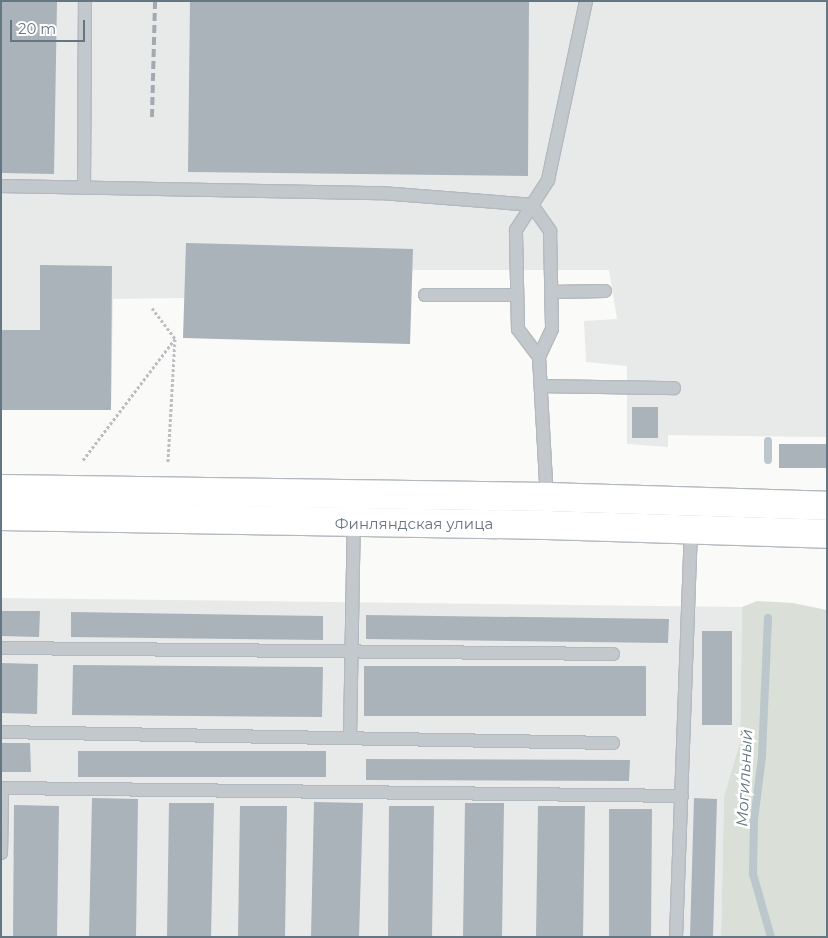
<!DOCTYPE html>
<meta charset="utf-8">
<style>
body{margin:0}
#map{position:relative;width:828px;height:938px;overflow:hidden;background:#fafaf8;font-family:Montserrat,sans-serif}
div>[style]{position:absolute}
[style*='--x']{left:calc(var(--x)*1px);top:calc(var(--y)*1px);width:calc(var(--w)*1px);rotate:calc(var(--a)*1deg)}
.built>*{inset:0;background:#e8e9e9}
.green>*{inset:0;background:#dadfd7}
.stream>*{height:8px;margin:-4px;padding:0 4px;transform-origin:4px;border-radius:4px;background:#bbc7cb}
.building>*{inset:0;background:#aab3b9}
.path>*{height:3px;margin-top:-1.5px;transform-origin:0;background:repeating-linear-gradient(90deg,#bbbfc2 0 2.5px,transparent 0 5px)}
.roads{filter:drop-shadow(1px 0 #b3babf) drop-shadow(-1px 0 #b3babf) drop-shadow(0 1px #b3babf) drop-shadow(0 -1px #b3babf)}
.lane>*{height:12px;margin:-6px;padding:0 6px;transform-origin:6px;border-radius:6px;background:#c3c8cc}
.secondary>*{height:28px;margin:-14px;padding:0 14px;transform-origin:14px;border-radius:14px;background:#fff}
.rail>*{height:4px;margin-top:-2px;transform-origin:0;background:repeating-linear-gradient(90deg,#a2aab0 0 8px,transparent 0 12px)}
span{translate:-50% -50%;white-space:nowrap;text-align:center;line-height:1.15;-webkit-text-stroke:5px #fff;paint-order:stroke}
.street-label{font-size:15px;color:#657683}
.water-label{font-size:16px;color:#60757c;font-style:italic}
.frame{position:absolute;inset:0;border:2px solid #657683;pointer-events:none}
.scale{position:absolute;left:10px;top:20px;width:75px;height:22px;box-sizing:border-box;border:2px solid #657683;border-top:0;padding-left:6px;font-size:15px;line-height:18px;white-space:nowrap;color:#657683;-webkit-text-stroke:4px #fff;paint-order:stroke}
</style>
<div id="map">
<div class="built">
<div style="clip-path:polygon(1px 1px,827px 1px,827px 437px,668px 435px,668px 447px,627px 444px,627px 366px,586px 362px,584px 321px,617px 319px,609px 270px,412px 270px,184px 298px,113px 299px,111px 410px,1px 410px)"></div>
<div style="clip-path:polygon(1px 598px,742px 607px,740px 742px,724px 796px,721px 937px,1px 937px)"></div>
</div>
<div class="green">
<div style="clip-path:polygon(757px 601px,793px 603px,827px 610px,826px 937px,721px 937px,724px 796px,740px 742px,742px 607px)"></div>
</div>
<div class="stream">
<div style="--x:768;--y:441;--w:19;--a:90"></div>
<div style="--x:768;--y:618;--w:139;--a:92.5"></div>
<div style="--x:762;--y:757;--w:64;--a:97.2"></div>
<div style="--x:754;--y:820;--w:54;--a:91.1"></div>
<div style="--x:753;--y:874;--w:66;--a:74.1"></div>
</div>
<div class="building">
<div style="clip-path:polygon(1px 1px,57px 1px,54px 174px,1px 173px)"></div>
<div style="clip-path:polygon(190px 1px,529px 1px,528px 176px,188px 172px)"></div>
<div style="clip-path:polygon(186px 243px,413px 249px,410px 344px,183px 338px)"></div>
<div style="clip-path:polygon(40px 265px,112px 266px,111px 410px,1px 410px,1px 330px,40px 330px)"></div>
<div style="clip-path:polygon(632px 407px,658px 407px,658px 438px,632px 438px)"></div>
<div style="clip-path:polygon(779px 444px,827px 444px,827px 468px,779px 468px)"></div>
<div style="clip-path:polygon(1px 611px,40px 611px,39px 637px,1px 636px)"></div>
<div style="clip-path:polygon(71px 612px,323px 616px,323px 640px,71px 637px)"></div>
<div style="clip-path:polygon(366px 615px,669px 619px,668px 643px,366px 639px)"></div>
<div style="clip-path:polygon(702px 631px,732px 631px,732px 725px,702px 725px)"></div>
<div style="clip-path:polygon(1px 663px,38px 664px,37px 714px,1px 713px)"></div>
<div style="clip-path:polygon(73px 665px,323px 667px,322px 717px,72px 715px)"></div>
<div style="clip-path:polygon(364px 666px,646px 666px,646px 716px,364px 716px)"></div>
<div style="clip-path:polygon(1px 743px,30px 743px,31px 772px,1px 772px)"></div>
<div style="clip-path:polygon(78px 751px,326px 751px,326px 777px,78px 777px)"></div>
<div style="clip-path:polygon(366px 759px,630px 760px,629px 781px,366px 780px)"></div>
<div style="clip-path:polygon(92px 798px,138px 799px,136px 937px,89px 937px)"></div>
<div style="clip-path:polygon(694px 798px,717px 799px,713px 937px,690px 937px)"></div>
<div style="clip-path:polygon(314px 802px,363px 803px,359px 937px,311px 937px)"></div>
<div style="clip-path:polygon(169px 803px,214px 803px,211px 937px,167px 937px)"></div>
<div style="clip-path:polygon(465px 803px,504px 803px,502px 937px,463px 937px)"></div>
<div style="clip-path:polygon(14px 805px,59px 806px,57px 937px,13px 937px)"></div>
<div style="clip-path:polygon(240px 806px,287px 806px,285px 937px,238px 937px)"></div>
<div style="clip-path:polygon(389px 806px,434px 806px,432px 937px,388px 937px)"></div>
<div style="clip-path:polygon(538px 806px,585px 806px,583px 937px,536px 937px)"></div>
<div style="clip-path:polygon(609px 809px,652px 809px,651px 937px,609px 937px)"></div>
</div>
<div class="path">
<div style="--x:152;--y:308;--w:39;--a:53"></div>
<div style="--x:175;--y:339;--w:123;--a:93.3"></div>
<div style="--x:83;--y:460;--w:152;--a:-52.8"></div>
</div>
<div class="roads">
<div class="lane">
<div style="--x:1;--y:186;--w:380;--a:1.1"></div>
<div style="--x:381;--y:193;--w:151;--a:4.5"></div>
<div style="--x:532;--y:205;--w:30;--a:-57"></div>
<div style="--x:548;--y:180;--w:183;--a:-78"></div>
<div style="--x:84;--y:188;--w:187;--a:-89.7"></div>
<div style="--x:551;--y:292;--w:54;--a:-1.1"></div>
<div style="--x:425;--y:295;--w:92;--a:0"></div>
<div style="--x:539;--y:357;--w:35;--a:-127"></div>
<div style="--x:518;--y:329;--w:99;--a:-91.2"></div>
<div style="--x:516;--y:230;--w:30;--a:-57"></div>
<div style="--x:532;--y:205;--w:32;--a:55"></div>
<div style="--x:550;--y:231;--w:98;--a:88.8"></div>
<div style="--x:552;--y:329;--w:31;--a:115"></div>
<div style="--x:539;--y:357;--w:143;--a:86.8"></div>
<div style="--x:542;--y:386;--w:132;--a:0.9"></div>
<div style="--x:1;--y:648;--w:612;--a:0.56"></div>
<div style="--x:1;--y:732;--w:612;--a:1.03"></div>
<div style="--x:350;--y:738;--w:220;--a:-89"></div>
<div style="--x:1;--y:853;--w:65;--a:-89.1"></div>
<div style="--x:2;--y:788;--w:680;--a:0.67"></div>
<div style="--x:676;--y:937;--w:407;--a:-87.9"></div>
</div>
<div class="secondary">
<div style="--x:1;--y:489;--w:546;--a:0.84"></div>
<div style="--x:547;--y:497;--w:280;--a:1.8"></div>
<div style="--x:1;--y:516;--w:546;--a:0.94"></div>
<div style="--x:547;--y:525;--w:280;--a:1.8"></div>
</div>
</div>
<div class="rail">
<div style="--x:152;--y:117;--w:116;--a:-88.5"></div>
</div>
<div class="street-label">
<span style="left:414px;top:524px">Финляндская улица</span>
</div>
<div class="water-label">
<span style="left:745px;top:778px;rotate:-87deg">Могильный</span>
</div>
<div class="frame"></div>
<div class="scale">20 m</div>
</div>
